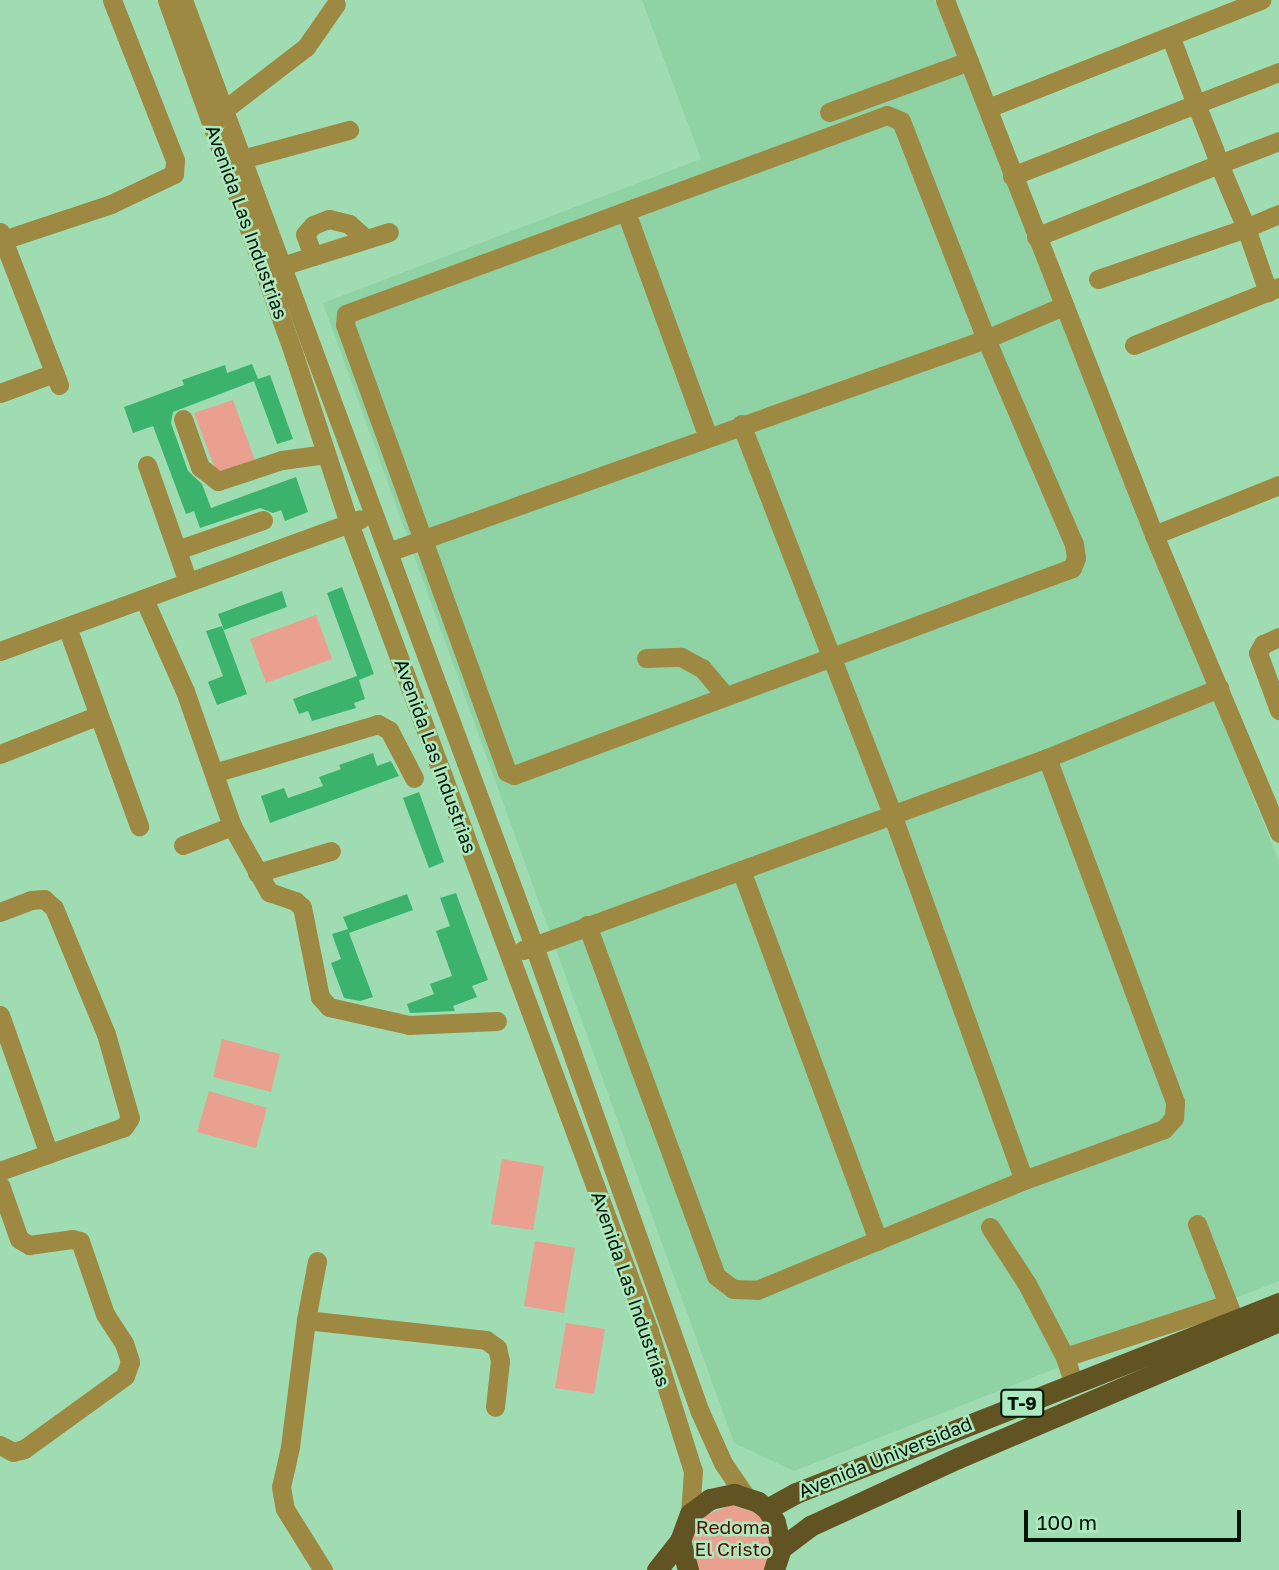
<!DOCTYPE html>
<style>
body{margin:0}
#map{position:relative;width:1279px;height:1570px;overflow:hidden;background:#a0dcb2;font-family:"Golos Text",sans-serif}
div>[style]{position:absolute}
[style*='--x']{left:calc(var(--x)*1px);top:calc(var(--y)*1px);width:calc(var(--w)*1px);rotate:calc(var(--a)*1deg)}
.built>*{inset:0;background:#8fd2a4}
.green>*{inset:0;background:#e9a08f}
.building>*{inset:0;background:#3bb36d}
.minor>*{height:19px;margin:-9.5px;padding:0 9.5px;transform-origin:9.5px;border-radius:9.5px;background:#9d8942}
.major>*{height:21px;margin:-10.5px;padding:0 10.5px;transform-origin:10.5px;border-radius:10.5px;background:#625422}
span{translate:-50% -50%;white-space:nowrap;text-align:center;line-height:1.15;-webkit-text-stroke:5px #ade9be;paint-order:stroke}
.shield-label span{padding:2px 5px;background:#ade9be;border:2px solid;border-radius:5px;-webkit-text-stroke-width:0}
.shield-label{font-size:18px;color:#001507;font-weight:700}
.street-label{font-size:19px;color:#001507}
.park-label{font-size:19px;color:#560d00}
.scale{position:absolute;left:1024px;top:1510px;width:217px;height:32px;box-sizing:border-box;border:4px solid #001507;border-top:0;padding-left:9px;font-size:21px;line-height:24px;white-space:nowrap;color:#001507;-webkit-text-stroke:5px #ade9be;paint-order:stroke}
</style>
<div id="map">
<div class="built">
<div style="clip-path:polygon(642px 0,935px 0,1279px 862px,1279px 1281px,794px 1471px,734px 1443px,323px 303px,701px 159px)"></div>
</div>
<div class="green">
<div style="clip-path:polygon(233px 400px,257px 466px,219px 479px,194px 413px)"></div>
<div style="clip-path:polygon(316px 615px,332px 659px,266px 683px,250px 639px)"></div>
<div style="clip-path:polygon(222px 1039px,280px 1054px,271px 1092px,213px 1077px)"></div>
<div style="clip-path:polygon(209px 1091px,267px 1108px,256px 1148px,197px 1132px)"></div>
<div style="clip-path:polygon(502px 1159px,544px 1166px,533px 1230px,491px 1224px)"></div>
<div style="clip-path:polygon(535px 1241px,575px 1248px,564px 1313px,524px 1306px)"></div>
<div style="clip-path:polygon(566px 1323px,605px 1329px,594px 1394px,555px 1388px)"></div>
<div style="clip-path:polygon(732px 1505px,758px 1514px,773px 1536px,767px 1570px,699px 1570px,696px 1565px,692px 1538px,697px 1525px,706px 1515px)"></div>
</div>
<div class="building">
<div style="clip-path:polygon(252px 364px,258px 379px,270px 375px,293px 439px,277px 444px,254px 381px,173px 412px,171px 423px,188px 471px,202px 484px,211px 508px,296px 477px,308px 512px,285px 521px,281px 510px,273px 513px,260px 508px,200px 528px,194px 511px,186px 514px,153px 426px,133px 433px,124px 407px,184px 385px,182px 380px,225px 365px,227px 373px)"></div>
<div style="clip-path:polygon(342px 587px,374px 674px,359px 680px,365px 699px,354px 703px,356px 708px,312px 721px,308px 711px,299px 714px,293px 699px,357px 676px,327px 593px)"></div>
<div style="clip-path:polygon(282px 591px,287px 607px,224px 630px,218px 614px)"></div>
<div style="clip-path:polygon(222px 626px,247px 694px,217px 705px,208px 682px,223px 676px,206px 631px)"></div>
<div style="clip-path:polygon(373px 753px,377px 766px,391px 761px,399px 776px,270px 823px,261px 796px,284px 788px,288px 798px,323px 786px,319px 777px,341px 769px,339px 765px)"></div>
<div style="clip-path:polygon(419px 792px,444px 862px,429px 868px,403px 798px)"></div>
<div style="clip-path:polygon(456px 893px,488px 980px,472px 986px,477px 997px,453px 1006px,455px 1011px,410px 1013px,407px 1004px,434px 994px,430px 984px,452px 976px,436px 931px,450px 926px,440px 898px)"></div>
<div style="clip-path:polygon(407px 894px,413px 910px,349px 933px,373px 997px,360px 1001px,344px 998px,331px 963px,341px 959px,332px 934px,348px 929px,343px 917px)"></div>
</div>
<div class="minor">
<div style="--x:167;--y:0;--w:374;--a:70.3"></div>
<div style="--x:293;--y:352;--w:180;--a:71.9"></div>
<div style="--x:349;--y:523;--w:862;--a:69.63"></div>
<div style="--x:649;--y:1331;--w:147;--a:72.6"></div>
<div style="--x:693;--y:1471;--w:43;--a:94"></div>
<div style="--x:183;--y:0;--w:1009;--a:69.64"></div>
<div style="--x:534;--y:946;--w:495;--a:70.4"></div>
<div style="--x:700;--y:1412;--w:56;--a:65.7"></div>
<div style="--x:723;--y:1463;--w:41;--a:55.9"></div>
<div style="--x:945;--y:0;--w:574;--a:68.66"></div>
<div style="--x:1154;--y:535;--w:323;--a:67.2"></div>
<div style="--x:1171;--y:38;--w:71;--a:69.3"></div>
<div style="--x:1196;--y:104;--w:89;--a:-21.1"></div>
<div style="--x:988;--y:108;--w:294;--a:-21.6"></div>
<div style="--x:224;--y:110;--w:103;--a:-37.5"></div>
<div style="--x:306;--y:47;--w:52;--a:-55.1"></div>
<div style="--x:829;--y:112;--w:149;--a:-20"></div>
<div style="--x:887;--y:115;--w:15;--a:23"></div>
<div style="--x:901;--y:121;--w:234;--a:68.7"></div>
<div style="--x:986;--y:339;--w:223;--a:66.8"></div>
<div style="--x:1074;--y:544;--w:14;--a:82"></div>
<div style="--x:1076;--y:558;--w:11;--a:112"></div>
<div style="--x:1072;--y:568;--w:595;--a:159.65"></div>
<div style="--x:514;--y:775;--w:8;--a:-157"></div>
<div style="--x:507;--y:772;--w:476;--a:-109.9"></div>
<div style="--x:345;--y:324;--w:10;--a:-84"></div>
<div style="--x:346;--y:314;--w:576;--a:-20.2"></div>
<div style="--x:1279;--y:141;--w:64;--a:159"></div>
<div style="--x:1219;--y:164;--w:69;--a:67.1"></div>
<div style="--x:1246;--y:228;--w:36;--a:-23"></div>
<div style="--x:242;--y:159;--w:111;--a:-15.2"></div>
<div style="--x:1012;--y:176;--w:198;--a:-21.4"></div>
<div style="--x:1196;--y:104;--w:48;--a:68.2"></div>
<div style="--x:1214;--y:149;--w:16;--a:72"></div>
<div style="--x:1219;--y:164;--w:197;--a:158.3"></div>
<div style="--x:626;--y:212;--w:239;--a:70"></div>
<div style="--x:0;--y:232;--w:164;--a:68.9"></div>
<div style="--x:3;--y:240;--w:114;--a:-18.4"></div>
<div style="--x:111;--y:204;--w:70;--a:-25.5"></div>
<div style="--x:174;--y:174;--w:14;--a:-86"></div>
<div style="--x:175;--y:160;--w:172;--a:-111.5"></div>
<div style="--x:313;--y:256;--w:23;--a:-110"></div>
<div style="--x:305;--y:234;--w:12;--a:-48"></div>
<div style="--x:313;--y:225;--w:17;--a:-21"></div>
<div style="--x:329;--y:219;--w:21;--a:14"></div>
<div style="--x:349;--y:224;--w:23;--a:41"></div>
<div style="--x:282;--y:266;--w:112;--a:-17.6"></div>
<div style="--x:1098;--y:279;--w:157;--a:-19"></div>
<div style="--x:1246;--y:228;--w:68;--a:71"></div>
<div style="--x:1134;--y:345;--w:156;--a:-21.8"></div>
<div style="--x:0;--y:393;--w:58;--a:-20.3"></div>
<div style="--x:183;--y:419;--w:51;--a:70.5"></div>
<div style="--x:200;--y:467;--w:23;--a:38"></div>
<div style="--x:218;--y:481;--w:67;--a:-18.2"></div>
<div style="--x:282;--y:460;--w:44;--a:-7.8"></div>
<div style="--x:741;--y:424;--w:418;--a:68.8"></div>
<div style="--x:892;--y:814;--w:389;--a:70.2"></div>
<div style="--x:147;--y:465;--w:124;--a:70.7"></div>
<div style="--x:1154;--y:535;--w:135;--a:-21.8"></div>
<div style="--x:177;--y:550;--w:91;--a:-19.2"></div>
<div style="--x:388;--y:552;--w:635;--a:-19.61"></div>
<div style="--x:986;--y:339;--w:84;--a:-23.2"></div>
<div style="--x:144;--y:599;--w:101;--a:66"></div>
<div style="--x:185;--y:691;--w:143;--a:70.8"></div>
<div style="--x:232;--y:826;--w:76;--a:60.7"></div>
<div style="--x:269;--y:892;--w:28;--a:19"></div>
<div style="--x:295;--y:901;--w:9;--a:41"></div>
<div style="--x:302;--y:907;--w:92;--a:78.7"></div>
<div style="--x:320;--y:997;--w:13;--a:48"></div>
<div style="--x:329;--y:1007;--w:82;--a:12.7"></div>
<div style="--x:409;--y:1025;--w:88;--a:-2.6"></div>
<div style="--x:67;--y:627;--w:212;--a:70.1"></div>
<div style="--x:1279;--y:637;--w:17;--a:156"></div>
<div style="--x:1263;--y:644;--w:10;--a:119"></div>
<div style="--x:1258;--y:653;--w:61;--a:69.8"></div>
<div style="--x:0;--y:651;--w:383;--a:-20.1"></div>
<div style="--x:646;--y:658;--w:35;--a:-2"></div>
<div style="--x:681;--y:657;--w:24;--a:28"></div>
<div style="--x:702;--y:668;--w:35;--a:50"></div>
<div style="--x:0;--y:754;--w:106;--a:-21.5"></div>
<div style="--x:214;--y:773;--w:171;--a:-16.6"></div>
<div style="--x:378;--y:724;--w:13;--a:29"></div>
<div style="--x:389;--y:730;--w:54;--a:62.5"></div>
<div style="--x:183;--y:845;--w:53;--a:-21.2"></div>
<div style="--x:741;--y:870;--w:395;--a:69.7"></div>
<div style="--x:257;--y:873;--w:77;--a:-16.6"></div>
<div style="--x:0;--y:912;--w:33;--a:-21"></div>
<div style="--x:31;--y:900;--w:13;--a:-4"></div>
<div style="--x:44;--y:899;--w:13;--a:42"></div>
<div style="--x:54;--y:908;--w:136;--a:67.6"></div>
<div style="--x:106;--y:1034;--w:87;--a:74.1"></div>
<div style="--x:130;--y:1118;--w:11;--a:124"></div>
<div style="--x:124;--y:1127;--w:132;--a:160.5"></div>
<div style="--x:587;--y:925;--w:374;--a:69.8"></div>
<div style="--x:716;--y:1276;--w:21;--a:37"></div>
<div style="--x:733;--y:1289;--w:24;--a:2"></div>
<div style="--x:757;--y:1290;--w:289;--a:-22.4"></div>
<div style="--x:1024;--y:1180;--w:149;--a:-20"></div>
<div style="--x:1164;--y:1129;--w:15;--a:-48"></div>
<div style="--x:1174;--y:1118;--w:16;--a:-86"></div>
<div style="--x:1175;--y:1102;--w:367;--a:-110.4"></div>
<div style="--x:523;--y:950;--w:558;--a:-20.12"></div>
<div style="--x:1047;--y:758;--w:186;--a:-22.1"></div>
<div style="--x:0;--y:1015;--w:147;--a:70.6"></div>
<div style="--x:0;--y:1185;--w:57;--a:70.6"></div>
<div style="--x:19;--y:1239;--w:12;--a:31"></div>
<div style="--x:29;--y:1245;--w:43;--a:-7.9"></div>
<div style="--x:72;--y:1239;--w:8;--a:14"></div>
<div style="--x:80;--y:1241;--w:77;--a:71.1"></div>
<div style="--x:105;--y:1314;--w:35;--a:57"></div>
<div style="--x:124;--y:1343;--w:20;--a:72"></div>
<div style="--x:130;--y:1362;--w:15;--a:110"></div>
<div style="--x:125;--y:1376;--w:125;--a:144.1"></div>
<div style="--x:24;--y:1449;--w:11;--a:165"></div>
<div style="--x:13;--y:1452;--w:15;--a:-152"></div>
<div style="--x:1197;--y:1224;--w:86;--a:68.8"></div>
<div style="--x:990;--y:1227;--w:68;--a:57"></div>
<div style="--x:1027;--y:1284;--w:82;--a:62.5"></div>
<div style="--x:1065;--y:1357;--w:26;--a:72"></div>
<div style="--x:317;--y:1261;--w:60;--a:100.6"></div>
<div style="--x:306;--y:1320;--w:128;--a:97.2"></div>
<div style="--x:290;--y:1447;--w:41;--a:102.7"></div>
<div style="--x:281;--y:1487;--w:22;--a:80"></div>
<div style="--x:285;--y:1509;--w:72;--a:58.1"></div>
<div style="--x:306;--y:1320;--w:181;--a:6.3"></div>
<div style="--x:486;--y:1340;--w:14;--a:36"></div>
<div style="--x:497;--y:1348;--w:13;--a:77"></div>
<div style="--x:500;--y:1361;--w:46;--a:96.2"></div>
<div style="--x:1065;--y:1357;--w:171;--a:-18"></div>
<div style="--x:1228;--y:1304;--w:17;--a:69"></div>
</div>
<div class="major">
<div style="--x:767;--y:1509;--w:33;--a:-29"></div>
<div style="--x:796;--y:1493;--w:519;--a:-21.47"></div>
<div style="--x:781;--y:1548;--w:36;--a:-37"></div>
<div style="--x:810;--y:1526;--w:163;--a:-24.7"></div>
<div style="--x:958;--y:1458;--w:349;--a:-23.1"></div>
<div style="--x:657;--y:1570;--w:37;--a:-52"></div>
<div style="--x:688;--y:1570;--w:30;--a:-105"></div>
<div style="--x:680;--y:1541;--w:29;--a:-70"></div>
<div style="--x:690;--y:1514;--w:25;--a:-37"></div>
<div style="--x:710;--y:1499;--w:25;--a:-12"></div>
<div style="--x:734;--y:1494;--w:25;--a:18"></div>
<div style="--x:758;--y:1502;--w:11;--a:38"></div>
<div style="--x:767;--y:1509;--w:15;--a:58"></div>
<div style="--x:775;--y:1522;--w:27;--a:77"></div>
<div style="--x:781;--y:1548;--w:23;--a:108"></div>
</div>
<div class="shield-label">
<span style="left:1022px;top:1403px">T-9</span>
</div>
<div class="street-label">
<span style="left:247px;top:222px;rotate:70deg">Avenida Las Industrias</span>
<span style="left:436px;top:756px;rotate:70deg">Avenida Las Industrias</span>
<span style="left:631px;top:1289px;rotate:71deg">Avenida Las Industrias</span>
<span style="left:885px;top:1457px;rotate:-22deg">Avenida Universidad</span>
</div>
<div class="park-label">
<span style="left:733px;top:1538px">Redoma<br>El Cristo</span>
</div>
<div class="scale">100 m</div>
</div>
